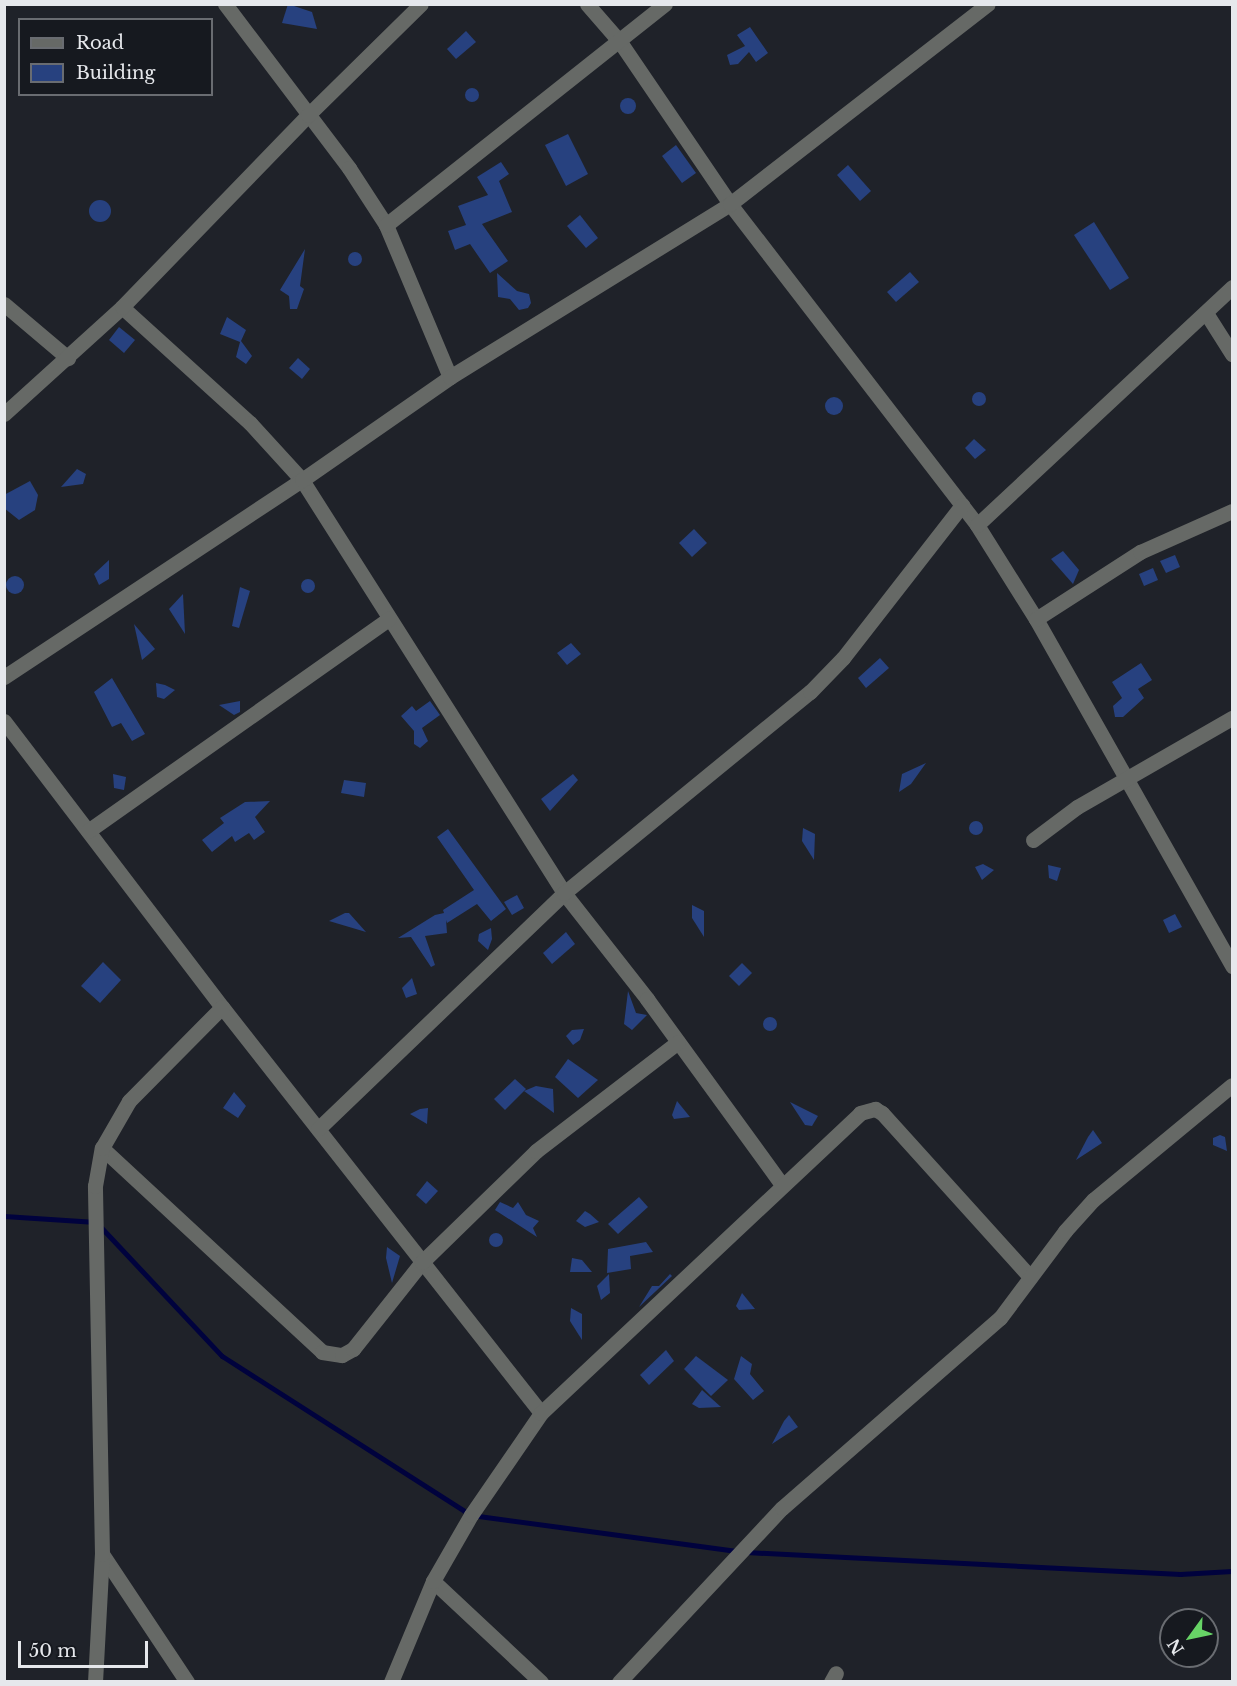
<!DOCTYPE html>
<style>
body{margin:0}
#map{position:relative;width:1237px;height:1686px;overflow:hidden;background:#1f2229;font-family:"Libre Baskerville",serif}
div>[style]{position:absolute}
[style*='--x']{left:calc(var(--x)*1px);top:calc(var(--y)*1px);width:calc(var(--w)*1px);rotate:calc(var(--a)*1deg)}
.stream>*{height:5px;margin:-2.5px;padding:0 2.5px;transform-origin:2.5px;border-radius:2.5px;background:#00023d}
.building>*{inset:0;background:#27417f}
.round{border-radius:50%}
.street>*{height:15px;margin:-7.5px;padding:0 7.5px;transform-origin:7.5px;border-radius:7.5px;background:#666966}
span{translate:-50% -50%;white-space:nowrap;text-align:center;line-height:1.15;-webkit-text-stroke:6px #16191f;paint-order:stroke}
.frame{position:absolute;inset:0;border:6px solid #e6e8ec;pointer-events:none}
.legend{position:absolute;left:18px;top:18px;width:195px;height:78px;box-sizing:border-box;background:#16191f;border:2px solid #696c71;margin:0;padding:8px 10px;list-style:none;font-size:18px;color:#e6e8ec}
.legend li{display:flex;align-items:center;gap:12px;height:30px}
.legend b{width:30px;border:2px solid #696c71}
.north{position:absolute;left:1159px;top:1608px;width:60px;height:60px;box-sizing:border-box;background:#16191f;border:2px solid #696c71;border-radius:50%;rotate:237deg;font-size:16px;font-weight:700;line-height:24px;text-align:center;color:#e6e8ec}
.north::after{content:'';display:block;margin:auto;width:21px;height:27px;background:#67d466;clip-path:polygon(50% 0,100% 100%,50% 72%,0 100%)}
.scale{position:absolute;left:18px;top:1641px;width:130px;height:27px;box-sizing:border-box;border:3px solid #e6e8ec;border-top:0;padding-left:8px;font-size:18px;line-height:21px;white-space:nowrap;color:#e6e8ec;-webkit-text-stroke:4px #16191f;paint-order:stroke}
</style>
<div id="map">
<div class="stream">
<div style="--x:4;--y:1216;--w:92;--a:3.7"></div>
<div style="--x:96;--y:1222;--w:184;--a:46.8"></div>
<div style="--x:222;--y:1356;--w:295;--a:32.6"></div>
<div style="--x:471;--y:1515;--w:268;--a:7.7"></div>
<div style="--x:746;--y:1552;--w:435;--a:2.9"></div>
<div style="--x:1180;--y:1574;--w:52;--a:-3.3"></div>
</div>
<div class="building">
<div style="clip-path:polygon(288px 4px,312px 12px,317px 29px,282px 23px)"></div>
<div style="clip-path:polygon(750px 27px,768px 53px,756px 62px,749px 52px,738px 64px,730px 65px,727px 55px,745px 46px,737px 35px)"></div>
<div style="clip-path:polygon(466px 31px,476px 42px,456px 59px,447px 49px)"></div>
<div class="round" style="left:465px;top:88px;width:14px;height:14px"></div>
<div class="round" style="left:620px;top:98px;width:16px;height:16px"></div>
<div style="clip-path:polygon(568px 134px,588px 174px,566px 186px,545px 145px)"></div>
<div style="clip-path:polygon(676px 145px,696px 173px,682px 183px,662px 156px)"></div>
<div style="clip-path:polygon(501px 162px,509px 174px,499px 181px,512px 212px,482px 224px,508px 261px,490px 273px,470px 244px,455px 250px,448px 231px,466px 225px,458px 206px,488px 195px,477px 177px)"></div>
<div style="clip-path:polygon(848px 165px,871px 191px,860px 201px,837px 175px)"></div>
<div class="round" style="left:89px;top:200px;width:22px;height:22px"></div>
<div style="clip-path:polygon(580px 215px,598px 238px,586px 248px,567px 226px)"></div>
<div style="clip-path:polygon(1094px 222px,1129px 278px,1110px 290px,1074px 235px)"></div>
<div style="clip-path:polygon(305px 249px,300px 286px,304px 289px,297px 309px,290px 309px,289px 296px,280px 290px)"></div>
<div class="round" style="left:348px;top:252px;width:14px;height:14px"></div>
<div style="clip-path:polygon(910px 272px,919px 282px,896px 302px,887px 292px)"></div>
<div style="clip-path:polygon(497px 273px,517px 291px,529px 294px,531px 303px,528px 308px,519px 310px,510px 299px,498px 297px)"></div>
<div style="clip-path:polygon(227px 317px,246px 330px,241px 341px,252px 356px,246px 364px,236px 357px,240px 342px,220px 334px)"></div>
<div style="clip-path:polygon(119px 327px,135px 340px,124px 353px,109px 340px)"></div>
<div style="clip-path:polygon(298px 358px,310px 369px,302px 379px,289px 368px)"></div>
<div class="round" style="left:972px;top:392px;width:14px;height:14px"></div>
<div class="round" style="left:825px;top:397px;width:18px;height:18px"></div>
<div style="clip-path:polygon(974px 439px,986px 450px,975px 459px,965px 448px)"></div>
<div style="clip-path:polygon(77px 469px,86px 474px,83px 484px,61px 487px)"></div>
<div style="clip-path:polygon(30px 481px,38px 495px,35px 510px,19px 520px,4px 508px,4px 495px)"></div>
<div style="clip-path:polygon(694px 529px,707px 543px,692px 557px,679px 543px)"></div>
<div style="clip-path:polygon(1063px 551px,1079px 570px,1073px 584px,1051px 559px)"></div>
<div style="clip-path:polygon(1175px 555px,1180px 567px,1166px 573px,1160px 561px)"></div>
<div style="clip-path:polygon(109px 560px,109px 579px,99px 585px,94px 574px)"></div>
<div style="clip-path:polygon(1153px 568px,1158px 580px,1144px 586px,1139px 574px)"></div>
<div class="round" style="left:6px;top:576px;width:18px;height:18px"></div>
<div class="round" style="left:301px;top:579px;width:14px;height:14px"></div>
<div style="clip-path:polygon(240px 587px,250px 591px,239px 628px,232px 626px)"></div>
<div style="clip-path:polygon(183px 594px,185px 634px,169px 609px)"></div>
<div style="clip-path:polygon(134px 624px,155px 649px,142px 660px)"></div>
<div style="clip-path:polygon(571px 643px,581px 654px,567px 665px,557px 653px)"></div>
<div style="clip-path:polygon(880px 658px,889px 668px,866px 688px,858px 678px)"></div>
<div style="clip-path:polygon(1141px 663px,1152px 680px,1138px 689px,1144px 698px,1123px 717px,1115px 717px,1113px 706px,1122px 698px,1112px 682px)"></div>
<div style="clip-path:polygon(112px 678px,145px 734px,132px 741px,121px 723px,112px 727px,94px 692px)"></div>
<div style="clip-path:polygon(156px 683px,165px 685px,175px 690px,164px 699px,157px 697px)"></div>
<div style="clip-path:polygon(240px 701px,240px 712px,234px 715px,219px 705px)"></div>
<div style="clip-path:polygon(430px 701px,440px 715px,422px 728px,428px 741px,420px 748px,414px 744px,414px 731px,401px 716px,412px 706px,416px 711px)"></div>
<div style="clip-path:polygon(926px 763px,911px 784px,899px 792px,902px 774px)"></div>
<div style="clip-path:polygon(113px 774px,126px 777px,124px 790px,114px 788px)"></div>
<div style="clip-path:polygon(573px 774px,578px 780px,550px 811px,541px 799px)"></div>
<div style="clip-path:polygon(344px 780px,366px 783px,364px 797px,341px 793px)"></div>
<div style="clip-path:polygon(270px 801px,255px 817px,265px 832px,254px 840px,249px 833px,235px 842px,232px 836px,212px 852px,202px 840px,224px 823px,220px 818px,245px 802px)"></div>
<div class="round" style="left:969px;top:821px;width:14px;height:14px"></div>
<div style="clip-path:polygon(803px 828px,815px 834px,814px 860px,802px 841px)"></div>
<div style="clip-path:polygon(448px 829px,506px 909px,491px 921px,477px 904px,447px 923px,446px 920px,447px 933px,425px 936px,435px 965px,431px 967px,411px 937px,398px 938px,435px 915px,444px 913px,443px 910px,474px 890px,437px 837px)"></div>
<div style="clip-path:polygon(983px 864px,994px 870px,982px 880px,975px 867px)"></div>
<div style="clip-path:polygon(1048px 865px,1061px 868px,1057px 881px,1049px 878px)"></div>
<div style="clip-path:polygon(517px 895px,524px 908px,512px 915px,504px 902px)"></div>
<div style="clip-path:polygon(692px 905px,704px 911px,704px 937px,692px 918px)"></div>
<div style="clip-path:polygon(345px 913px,349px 913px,366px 932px,329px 921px)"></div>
<div style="clip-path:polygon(1175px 914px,1182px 927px,1169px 933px,1163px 920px)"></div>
<div style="clip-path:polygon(491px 928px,492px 939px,488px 950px,478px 941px,479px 934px)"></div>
<div style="clip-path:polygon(566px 932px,575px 944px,552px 964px,543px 953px)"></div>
<div style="clip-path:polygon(103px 962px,121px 980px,100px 1003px,81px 986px)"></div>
<div style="clip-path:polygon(742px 963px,752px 973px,739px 986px,729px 976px)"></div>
<div style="clip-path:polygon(412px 978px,417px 994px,406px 998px,402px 988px)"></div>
<div style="clip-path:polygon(628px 991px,636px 1013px,647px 1015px,632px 1030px,624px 1024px)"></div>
<div class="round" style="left:763px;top:1017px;width:14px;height:14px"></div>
<div style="clip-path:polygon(584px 1029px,580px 1040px,573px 1045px,566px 1036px,572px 1030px)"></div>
<div style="clip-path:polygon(568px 1059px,598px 1080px,578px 1098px,555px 1077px)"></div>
<div style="clip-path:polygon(515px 1079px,526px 1089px,505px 1110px,494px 1099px)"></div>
<div style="clip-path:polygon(536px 1086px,553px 1089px,554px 1113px,524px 1091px)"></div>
<div style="clip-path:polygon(234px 1092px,246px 1106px,238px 1118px,223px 1108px)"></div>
<div style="clip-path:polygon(677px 1101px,690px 1117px,674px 1119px,672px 1115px)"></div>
<div style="clip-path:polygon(790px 1102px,818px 1116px,812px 1126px,805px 1125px)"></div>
<div style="clip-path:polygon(428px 1108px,427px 1124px,410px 1114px,420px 1109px)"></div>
<div style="clip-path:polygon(1093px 1130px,1102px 1143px,1076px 1160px,1088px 1137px)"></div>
<div style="clip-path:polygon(1220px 1135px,1225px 1137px,1227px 1151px,1213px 1145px,1213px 1138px)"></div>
<div style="clip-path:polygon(427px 1181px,438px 1191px,426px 1204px,416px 1195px)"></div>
<div style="clip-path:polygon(639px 1197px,648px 1207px,618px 1234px,608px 1224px)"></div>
<div style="clip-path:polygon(500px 1202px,513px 1208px,518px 1202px,526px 1215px,539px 1221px,533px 1228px,537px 1237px,495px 1210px)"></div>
<div style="clip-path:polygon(585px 1211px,590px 1214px,599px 1222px,585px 1227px,576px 1221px)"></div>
<div class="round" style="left:489px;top:1233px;width:14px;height:14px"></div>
<div style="clip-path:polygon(646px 1242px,653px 1252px,630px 1256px,631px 1269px,607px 1273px,608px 1249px)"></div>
<div style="clip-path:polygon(387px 1247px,400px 1256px,392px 1283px,386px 1258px)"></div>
<div style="clip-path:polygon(572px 1258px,582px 1260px,592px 1272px,570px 1272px)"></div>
<div style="clip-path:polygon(609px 1274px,610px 1293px,601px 1300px,597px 1286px)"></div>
<div style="clip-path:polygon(670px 1274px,672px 1276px,639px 1307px,652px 1286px,659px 1286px)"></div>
<div style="clip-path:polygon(742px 1293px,755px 1309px,739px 1310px,736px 1306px)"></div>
<div style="clip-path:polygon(571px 1308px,582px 1314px,582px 1340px,570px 1321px)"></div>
<div style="clip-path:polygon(666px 1350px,674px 1361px,649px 1385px,640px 1375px)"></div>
<div style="clip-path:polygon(696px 1356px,728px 1380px,711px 1396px,684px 1369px)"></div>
<div style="clip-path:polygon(741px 1356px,752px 1364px,750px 1374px,764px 1391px,753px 1400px,734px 1379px)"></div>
<div style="clip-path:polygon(702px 1390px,721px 1407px,699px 1408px,692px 1404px)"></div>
<div style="clip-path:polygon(789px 1415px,798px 1427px,772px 1444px,784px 1421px)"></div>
</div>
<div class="street">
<div style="--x:225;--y:4;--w:206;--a:52.9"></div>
<div style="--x:349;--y:168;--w:68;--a:57"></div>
<div style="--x:386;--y:225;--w:165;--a:67.2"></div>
<div style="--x:587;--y:4;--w:50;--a:49"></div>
<div style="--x:620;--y:42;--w:196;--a:55.8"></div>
<div style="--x:730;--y:204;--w:405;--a:52.4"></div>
<div style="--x:977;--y:525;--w:111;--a:57.9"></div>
<div style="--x:1036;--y:619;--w:399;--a:60.5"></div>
<div style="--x:386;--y:225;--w:356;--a:-38.4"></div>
<div style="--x:4;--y:304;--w:84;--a:40.2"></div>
<div style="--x:122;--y:307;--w:173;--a:42.2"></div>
<div style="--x:250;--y:423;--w:77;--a:47.6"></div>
<div style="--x:302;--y:480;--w:489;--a:57.6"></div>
<div style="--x:564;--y:893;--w:135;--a:51.9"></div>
<div style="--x:647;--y:999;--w:230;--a:54"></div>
<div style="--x:1206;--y:313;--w:49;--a:57.6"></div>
<div style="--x:4;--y:414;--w:159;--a:-42.2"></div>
<div style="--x:122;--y:307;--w:267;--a:-45.9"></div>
<div style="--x:308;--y:115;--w:158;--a:-44.5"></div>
<div style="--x:977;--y:525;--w:349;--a:-43"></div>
<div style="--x:1036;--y:619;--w:124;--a:-32.8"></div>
<div style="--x:1140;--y:552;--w:101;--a:-24"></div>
<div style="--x:4;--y:677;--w:357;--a:-33.5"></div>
<div style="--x:302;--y:480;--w:180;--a:-34.8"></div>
<div style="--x:450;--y:377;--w:329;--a:-31.7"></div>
<div style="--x:730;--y:204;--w:326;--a:-37.8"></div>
<div style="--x:4;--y:721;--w:360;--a:52.7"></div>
<div style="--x:222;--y:1007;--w:516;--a:51.84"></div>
<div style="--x:88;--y:831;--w:368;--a:-35.2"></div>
<div style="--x:1033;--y:840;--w:55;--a:-36.9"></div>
<div style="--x:1077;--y:807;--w:179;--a:-29.9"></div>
<div style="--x:318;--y:1129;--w:341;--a:-43.8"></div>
<div style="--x:564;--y:893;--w:318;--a:-39.3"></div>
<div style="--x:810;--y:692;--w:47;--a:-45.9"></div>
<div style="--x:843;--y:658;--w:194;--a:-52.1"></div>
<div style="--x:102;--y:1148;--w:300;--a:42.8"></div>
<div style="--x:322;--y:1352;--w:20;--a:9"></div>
<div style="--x:342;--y:1355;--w:13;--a:-29"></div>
<div style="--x:353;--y:1349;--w:111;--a:-51.6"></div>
<div style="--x:422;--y:1262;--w:159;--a:-44.2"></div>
<div style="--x:536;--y:1151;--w:179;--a:-37.5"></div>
<div style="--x:102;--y:1554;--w:154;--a:56.4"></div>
<div style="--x:433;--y:1581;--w:148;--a:43.1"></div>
<div style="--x:95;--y:1682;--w:128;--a:-86.9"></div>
<div style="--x:102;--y:1554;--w:368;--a:-91.1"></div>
<div style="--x:95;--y:1186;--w:39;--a:-80"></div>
<div style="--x:102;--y:1148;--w:54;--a:-60.1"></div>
<div style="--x:129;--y:1101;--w:132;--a:-45.3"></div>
<div style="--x:391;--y:1682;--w:109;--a:-67.4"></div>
<div style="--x:433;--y:1581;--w:76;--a:-60.1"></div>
<div style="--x:471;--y:1515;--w:124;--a:-55.5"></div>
<div style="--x:541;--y:1413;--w:438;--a:-43.2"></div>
<div style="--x:860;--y:1113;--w:16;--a:-15"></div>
<div style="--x:875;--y:1109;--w:8;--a:30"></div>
<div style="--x:882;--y:1113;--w:221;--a:47.9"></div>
<div style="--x:619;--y:1682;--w:238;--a:-46.9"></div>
<div style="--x:782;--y:1508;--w:289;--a:-41.1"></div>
<div style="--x:1000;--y:1318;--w:109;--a:-53.2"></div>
<div style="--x:1065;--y:1231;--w:42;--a:-47.9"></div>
<div style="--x:1093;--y:1200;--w:180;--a:-39.6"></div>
<div style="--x:831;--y:1682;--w:10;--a:-61"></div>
</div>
<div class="frame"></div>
<ul class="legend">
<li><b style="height:8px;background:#666966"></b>Road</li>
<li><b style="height:16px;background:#27417f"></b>Building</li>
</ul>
<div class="north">N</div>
<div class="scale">50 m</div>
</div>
